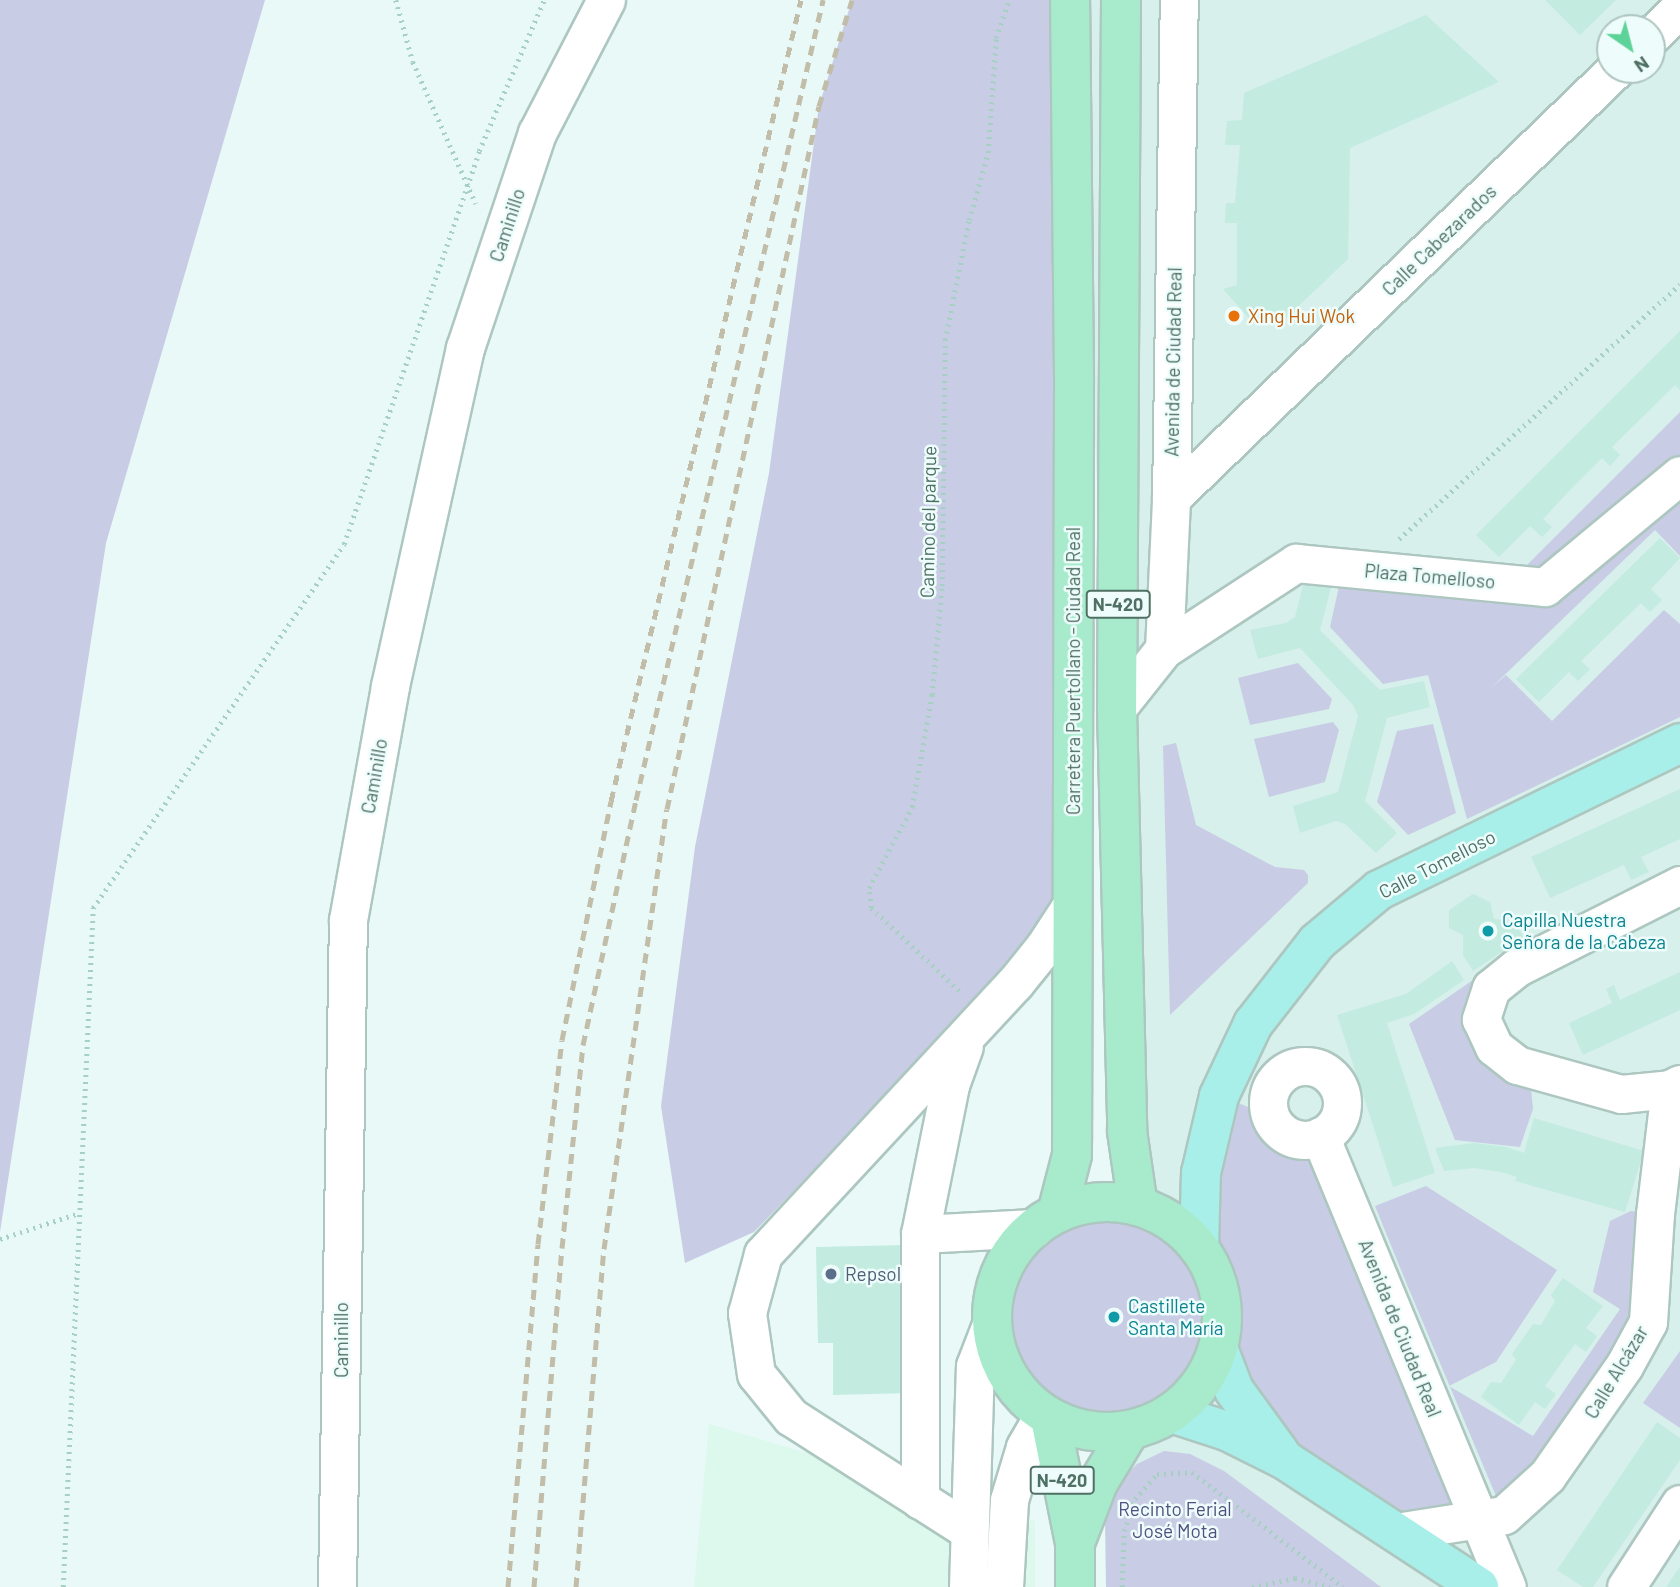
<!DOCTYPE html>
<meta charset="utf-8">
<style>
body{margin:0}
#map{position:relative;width:1680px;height:1587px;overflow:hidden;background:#e8f9f8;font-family:Barlow,sans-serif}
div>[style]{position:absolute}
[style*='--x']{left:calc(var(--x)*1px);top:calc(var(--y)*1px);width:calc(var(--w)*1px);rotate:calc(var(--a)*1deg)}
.residential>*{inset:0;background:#d7f0eb}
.commercial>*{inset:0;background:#ddf8ed}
.green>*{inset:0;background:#c8cce5}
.round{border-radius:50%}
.building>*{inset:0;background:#c3ebdf}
.path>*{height:4.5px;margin-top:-2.25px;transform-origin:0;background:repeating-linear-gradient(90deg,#a6d0c2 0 2px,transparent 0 7px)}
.roads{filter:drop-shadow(2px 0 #adc7c0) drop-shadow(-2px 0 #adc7c0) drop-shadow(0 2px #adc7c0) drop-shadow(0 -2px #adc7c0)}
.minor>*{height:37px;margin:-18.5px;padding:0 18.5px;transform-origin:18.5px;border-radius:18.5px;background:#fff}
.minor>.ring{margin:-18.5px;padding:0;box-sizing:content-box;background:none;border:37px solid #fff;border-radius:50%}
.major>*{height:38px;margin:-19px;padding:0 19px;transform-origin:19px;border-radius:19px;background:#a9efe9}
.highway>*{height:38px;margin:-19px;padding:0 19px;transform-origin:19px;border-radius:19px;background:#a7ebcc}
.highway>.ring{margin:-19px;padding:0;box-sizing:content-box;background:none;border:38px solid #a7ebcc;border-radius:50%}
.rail>*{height:5px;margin-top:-2.5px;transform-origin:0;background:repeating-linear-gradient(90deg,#c2bda8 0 10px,transparent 0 17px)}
.dots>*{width:19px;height:19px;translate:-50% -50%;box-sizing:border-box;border:4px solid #eefdfb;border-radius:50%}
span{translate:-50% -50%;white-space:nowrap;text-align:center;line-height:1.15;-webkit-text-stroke:5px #eefdfb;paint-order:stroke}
.shield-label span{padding:2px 5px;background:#eefdfb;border:2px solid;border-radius:5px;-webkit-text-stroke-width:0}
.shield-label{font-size:18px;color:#4f7064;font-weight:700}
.street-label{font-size:19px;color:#4f7064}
.food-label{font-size:19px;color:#c56008}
.left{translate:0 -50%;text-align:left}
.culture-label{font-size:19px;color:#0d838f}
.service-label{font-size:19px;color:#4e5e75}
.park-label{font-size:19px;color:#4f507f}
.north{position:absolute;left:1596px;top:14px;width:70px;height:70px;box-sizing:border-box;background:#eefdfb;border:2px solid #aec5bf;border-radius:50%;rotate:145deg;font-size:19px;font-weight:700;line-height:28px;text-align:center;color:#4f7064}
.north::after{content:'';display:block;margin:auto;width:24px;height:32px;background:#5dd399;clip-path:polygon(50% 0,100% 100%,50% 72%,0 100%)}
</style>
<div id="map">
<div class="residential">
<div style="clip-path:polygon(evenodd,1077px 0,1680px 0,1680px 1587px,1118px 1587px,1131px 1307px,1077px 0,1610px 28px,1652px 28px,1652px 70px,1610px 70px,1610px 28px)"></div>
</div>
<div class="commercial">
<div style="clip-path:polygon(709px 1424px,1035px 1521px,1035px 1587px,694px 1587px)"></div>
</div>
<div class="green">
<div style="clip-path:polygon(0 0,265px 0,106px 543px,0 1232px)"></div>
<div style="clip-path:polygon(852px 0,1059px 0,1072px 904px,754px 1232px,685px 1263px,661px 1106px,695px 847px,769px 473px,819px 106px)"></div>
<div style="clip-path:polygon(1680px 412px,1680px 556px,1655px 530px,1490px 689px,1506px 675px,1552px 721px,1664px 610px,1680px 624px,1680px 717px,1467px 819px,1428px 675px,1383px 684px,1330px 627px,1340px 582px,1525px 567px)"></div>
<div style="clip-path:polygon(1298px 663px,1332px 699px,1329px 709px,1250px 725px,1238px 678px)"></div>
<div style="clip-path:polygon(1333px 722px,1339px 730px,1325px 782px,1269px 797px,1254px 739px)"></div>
<div style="clip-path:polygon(1433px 724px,1456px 813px,1408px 835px,1377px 802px,1397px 731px)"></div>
<div style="clip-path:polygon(1176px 743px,1196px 825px,1275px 867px,1304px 870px,1308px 875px,1308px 883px,1170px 1015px,1163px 746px)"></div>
<div style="clip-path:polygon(1473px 980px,1491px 988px,1481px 1019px,1529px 1069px,1533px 1109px,1520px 1147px,1455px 1140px,1409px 1024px)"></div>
<div style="clip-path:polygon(1219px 1096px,1270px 1115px,1285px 1134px,1306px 1139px,1479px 1520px,1396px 1532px,1285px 1460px,1218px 1348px,1222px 1322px,1220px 1295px,1212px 1270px,1199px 1248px)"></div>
<div style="clip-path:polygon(1426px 1186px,1557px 1270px,1496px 1362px,1449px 1386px,1533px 1436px,1620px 1309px,1593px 1292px,1610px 1221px,1631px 1211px,1655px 1214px,1648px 1322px,1504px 1515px,1408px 1287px,1375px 1206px)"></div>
<div class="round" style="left:1012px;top:1221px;width:194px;height:194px"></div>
<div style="clip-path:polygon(1680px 1351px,1680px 1428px,1643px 1403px)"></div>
<div style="clip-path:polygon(1164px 1451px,1190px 1454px,1224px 1471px,1381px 1587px,1106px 1587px,1105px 1517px,1116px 1484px,1137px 1464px)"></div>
</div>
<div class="building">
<div style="clip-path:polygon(1545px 0,1616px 0,1580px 35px)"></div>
<div style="clip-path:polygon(1426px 15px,1499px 82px,1350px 148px,1348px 259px,1286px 318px,1249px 318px,1223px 289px,1237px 285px,1237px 223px,1225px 223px,1226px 203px,1235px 203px,1240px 145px,1225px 145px,1227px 121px,1242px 120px,1244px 93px)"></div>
<div style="clip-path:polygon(1680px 331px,1680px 390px,1675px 385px,1612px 447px,1620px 455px,1610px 466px,1602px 458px,1572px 488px,1543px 519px,1552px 527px,1542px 537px,1530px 526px,1499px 557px,1476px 535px)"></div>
<div style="clip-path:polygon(1660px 538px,1680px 558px,1651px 589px,1662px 600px,1650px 612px,1641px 603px,1581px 661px,1590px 669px,1578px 681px,1569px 672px,1539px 702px,1516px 679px)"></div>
<div style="clip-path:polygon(1305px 578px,1332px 584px,1320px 630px,1380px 690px,1424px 681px,1430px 707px,1387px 718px,1365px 801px,1397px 833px,1376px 853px,1345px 824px,1336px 821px,1300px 833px,1293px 806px,1338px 792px,1358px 716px,1353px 705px,1300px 648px,1258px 659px,1250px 630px,1286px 623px,1295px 617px)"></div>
<div style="clip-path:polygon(1680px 789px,1680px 839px,1641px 857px,1649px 872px,1631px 880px,1624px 865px,1550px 898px,1531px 857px)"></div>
<div style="clip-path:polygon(1473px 894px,1490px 902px,1494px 919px,1513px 921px,1524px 937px,1473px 971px,1463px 955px,1463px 935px,1449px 928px,1449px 910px)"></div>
<div style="clip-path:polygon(1452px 961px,1464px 980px,1414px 1014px,1387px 1023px,1435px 1173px,1393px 1187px,1337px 1015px,1406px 994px)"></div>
<div style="clip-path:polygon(1680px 972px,1680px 1010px,1583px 1055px,1569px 1023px,1612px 1003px,1606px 989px,1614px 985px,1620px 1000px)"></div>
<div style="clip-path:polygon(1534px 1118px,1644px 1151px,1625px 1212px,1515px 1181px,1517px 1177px,1501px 1172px,1474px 1168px,1444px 1171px,1435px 1148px,1474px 1143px,1506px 1147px,1524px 1153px)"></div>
<div style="clip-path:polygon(906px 1245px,909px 1393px,833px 1395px,833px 1343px,818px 1343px,816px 1247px)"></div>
<div style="clip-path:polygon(1563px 1278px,1603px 1306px,1586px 1328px,1597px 1336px,1586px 1352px,1575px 1344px,1545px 1386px,1556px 1394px,1545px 1409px,1535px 1402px,1519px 1425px,1481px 1397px,1491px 1382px,1501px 1383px,1516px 1360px,1512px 1354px,1533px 1324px,1541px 1325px,1555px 1301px,1551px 1295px)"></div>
<div style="clip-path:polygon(1657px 1422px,1680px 1438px,1680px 1460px,1593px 1587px,1583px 1587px,1557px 1570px)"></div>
<div style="clip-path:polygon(1680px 1567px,1680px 1587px,1666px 1587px,1677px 1571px)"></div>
</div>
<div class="path">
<div style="--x:396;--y:0;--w:64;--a:74.7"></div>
<div style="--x:413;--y:62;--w:155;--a:66.1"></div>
<div style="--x:1399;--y:539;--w:379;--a:-42.2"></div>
<div style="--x:959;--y:991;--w:121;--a:-136.7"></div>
<div style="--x:871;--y:908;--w:20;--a:-96"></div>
<div style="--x:869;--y:888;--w:92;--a:-62"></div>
<div style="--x:912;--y:807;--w:114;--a:-79.9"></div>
<div style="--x:932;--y:695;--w:109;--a:-84.8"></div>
<div style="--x:942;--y:586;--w:246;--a:-89.3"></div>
<div style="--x:945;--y:340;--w:122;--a:-78.7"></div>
<div style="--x:969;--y:220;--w:70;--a:-74.2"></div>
<div style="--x:988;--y:153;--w:115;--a:-86"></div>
<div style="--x:996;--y:38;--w:40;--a:-71.1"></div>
<div style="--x:0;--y:1239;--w:83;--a:-18.2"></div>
<div style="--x:63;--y:1587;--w:680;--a:-87.47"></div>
<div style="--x:93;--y:908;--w:442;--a:-55.4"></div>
<div style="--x:344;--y:544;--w:416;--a:-71"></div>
<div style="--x:479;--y:151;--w:164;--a:-66.7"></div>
<div style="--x:1122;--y:1587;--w:56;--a:-88"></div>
<div style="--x:1124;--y:1531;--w:34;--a:-71"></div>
<div style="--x:1135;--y:1499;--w:33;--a:-49"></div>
<div style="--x:1157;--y:1474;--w:35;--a:-3"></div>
<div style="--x:1192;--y:1472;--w:190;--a:37.3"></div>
<div style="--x:1252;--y:1587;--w:44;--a:-11.8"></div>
<div style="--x:1295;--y:1578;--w:36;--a:14"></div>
</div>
<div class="roads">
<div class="minor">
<div style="--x:1652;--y:35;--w:39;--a:-44"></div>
<div style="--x:1171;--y:498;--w:617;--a:-43.95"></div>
<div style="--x:1164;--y:649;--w:158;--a:-33.1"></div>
<div style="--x:1296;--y:563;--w:250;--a:5.5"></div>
<div style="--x:1545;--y:587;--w:175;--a:-39.7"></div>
<div style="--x:1117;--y:708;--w:75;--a:-51.5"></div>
<div style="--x:1164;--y:649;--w:151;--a:-87.3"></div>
<div style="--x:1171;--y:498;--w:498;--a:-89.1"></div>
<div style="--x:1680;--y:885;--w:184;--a:153.2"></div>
<div style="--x:1516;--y:968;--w:32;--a:141"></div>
<div style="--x:1491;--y:988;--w:33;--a:108"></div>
<div style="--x:1481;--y:1019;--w:31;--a:65"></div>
<div style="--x:1494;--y:1047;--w:29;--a:38"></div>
<div style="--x:1517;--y:1065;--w:108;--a:15.6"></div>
<div style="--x:1621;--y:1094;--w:49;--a:-5.8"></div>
<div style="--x:1670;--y:1089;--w:11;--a:-27"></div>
<div class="ring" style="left:1268px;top:1066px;width:37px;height:37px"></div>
<div style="--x:1320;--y:1136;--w:488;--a:67.5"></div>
<div style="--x:920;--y:1234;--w:114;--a:-3"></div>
<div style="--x:920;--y:1500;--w:266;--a:-90"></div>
<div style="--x:920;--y:1234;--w:152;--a:-78.6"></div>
<div style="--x:950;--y:1085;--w:41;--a:-70.3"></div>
<div style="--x:968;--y:1530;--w:210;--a:-147.4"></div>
<div style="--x:791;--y:1417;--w:55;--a:-129.1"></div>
<div style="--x:756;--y:1374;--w:62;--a:-98.4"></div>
<div style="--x:747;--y:1313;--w:61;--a:-74.8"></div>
<div style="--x:763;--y:1254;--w:370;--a:-47.1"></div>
<div style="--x:1015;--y:983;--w:46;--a:-51.1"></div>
<div style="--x:1044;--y:947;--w:51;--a:-56.9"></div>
<div style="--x:1396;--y:1532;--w:109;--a:-8.9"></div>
<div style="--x:1504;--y:1515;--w:58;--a:-42.2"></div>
<div style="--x:1547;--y:1476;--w:134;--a:-55"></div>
<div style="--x:1624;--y:1366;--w:50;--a:-61.4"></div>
<div style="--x:1648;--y:1322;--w:108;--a:-86.3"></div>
<div style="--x:1655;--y:1214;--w:126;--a:-83.2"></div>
<div style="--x:337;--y:1587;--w:667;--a:-89.06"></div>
<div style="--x:348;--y:920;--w:238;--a:-79.8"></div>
<div style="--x:390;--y:686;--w:346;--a:-77.5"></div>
<div style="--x:465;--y:348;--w:227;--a:-71.5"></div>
<div style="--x:537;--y:133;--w:150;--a:-62.6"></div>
<div style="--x:968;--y:1587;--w:221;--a:-88.2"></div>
<div style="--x:975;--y:1366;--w:47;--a:-68.9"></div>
<div style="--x:1004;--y:1587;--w:87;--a:-86.7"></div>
<div style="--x:1009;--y:1500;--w:55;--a:-73.2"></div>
<div style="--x:1025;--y:1447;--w:38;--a:-60"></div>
<div style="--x:1626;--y:1587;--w:99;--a:-57"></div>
</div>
<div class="major">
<div style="--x:1199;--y:1248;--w:75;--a:-88.5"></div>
<div style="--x:1201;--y:1173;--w:79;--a:-76.8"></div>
<div style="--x:1219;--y:1096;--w:80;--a:-64.7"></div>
<div style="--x:1253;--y:1024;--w:104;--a:-52"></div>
<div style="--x:1317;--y:942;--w:81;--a:-40"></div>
<div style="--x:1379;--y:890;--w:335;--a:-26"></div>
<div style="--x:1218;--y:1348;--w:45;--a:69.1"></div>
<div style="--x:1234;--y:1390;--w:78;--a:53.9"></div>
<div style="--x:1171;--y:1413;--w:59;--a:17.8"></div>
<div style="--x:1227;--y:1431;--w:65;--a:26.6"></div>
<div style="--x:1285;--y:1460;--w:232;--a:33.2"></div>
</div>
<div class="highway">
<div style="--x:1121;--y:0;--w:708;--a:90.32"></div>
<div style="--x:1117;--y:708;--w:423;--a:88.6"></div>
<div style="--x:1127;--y:1131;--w:76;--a:81.7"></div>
<div class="ring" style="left:992px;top:1202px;width:192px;height:192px"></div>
<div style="--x:1057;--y:1213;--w:60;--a:-75.5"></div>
<div style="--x:1072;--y:1155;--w:779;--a:-89.85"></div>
<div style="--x:1074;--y:376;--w:376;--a:-90.6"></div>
<div style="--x:1050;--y:1418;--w:127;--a:78.7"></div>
<div style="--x:1075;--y:1543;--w:44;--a:90"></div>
<div style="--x:1075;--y:1543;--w:64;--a:-69"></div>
<div style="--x:1098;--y:1483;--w:62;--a:-58.9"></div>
</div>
</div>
<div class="rail">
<div style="--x:508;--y:1587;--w:344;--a:-85"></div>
<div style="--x:538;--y:1244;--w:205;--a:-83.3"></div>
<div style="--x:562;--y:1040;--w:244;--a:-78.4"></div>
<div style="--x:611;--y:801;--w:823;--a:-76.66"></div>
<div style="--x:534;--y:1587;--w:340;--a:-85.3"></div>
<div style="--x:562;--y:1248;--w:204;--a:-84.1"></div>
<div style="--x:583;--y:1045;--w:251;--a:-77.8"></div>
<div style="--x:636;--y:800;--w:822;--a:-76.84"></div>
<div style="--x:576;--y:1587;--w:339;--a:-85.3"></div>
<div style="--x:604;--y:1249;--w:444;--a:-81.9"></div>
<div style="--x:667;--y:809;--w:719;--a:-77.8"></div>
<div style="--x:819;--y:106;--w:111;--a:-72.7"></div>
</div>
<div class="dots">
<div style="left:1234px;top:316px;background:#e8710a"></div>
<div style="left:1488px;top:931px;background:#0f9aa8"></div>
<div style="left:831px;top:1274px;background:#5c6f8a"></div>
<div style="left:1114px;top:1317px;background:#0f9aa8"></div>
</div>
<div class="shield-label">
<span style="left:1118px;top:604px">N-420</span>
<span style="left:1062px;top:1480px">N-420</span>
</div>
<div class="street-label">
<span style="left:507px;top:225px;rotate:-72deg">Caminillo</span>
<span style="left:1439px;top:240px;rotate:-44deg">Calle Cabezarados</span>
<span style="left:1173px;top:362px;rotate:-89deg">Avenida de Ciudad Real</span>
<span style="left:928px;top:522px;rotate:-89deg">Camino del parque</span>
<span style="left:1430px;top:576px;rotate:5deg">Plaza Tomelloso</span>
<span style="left:1073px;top:671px;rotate:-90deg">Carretera Puertollano - Ciudad Real</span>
<span style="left:374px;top:776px;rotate:-80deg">Caminillo</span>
<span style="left:1437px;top:864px;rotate:-27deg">Calle Tomelloso</span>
<span style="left:1400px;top:1328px;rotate:68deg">Avenida de Ciudad Real</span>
<span style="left:341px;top:1340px;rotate:-90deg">Caminillo</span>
<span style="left:1616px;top:1372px;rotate:-59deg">Calle Alcázar</span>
</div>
<div class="food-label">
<span class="left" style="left:1248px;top:316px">Xing Hui Wok</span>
</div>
<div class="culture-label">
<span class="left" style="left:1502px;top:931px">Capilla Nuestra<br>Señora de la Cabeza</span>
<span class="left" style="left:1128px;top:1317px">Castillete<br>Santa María</span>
</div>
<div class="service-label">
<span class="left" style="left:845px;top:1274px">Repsol</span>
</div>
<div class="park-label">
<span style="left:1175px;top:1520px">Recinto Ferial<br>José Mota</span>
</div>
<div class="north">N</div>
</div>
